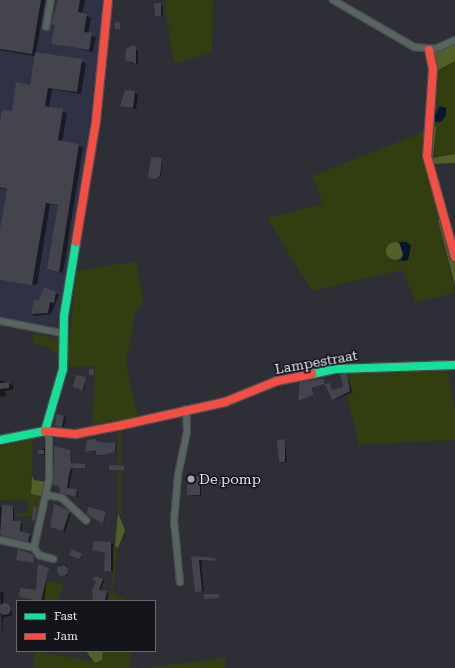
<!DOCTYPE html>
<style>
body{margin:0}
#map{position:relative;width:455px;height:668px;overflow:hidden;background:#2e2e37;font-family:"Roboto Serif",serif}
div>[style]{position:absolute}
[style*='--x']{left:calc(var(--x)*1px);top:calc(var(--y)*1px);width:calc(var(--w)*1px);rotate:calc(var(--a)*1deg)}
.built>*{inset:0;background:#2f3145}
.green>*{inset:0;background:#323d10}
.forest>*{inset:0;background:#516026}
.round{border-radius:50%}
.water>*{inset:0;background:#04172d}
.shadow>*{inset:0;background:#0007}
.building>*{inset:0;background:#44444d}
.roads{filter:drop-shadow(1px 0 #4c4c54) drop-shadow(-1px 0 #4c4c54) drop-shadow(0 1px #4c4c54) drop-shadow(0 -1px #4c4c54)}
.street>*{height:6px;margin:-3px;padding:0 3px;transform-origin:3px;border-radius:3px;background:#57655f}
.fast>*{height:8px;margin:-4px;padding:0 4px;transform-origin:4px;border-radius:4px;background:#16e098}
.jam>*{height:8px;margin:-4px;padding:0 4px;transform-origin:4px;border-radius:4px;background:#f24e42}
.dots>*{width:11px;height:11px;translate:-50% -50%;box-sizing:border-box;border:2px solid #14141b;border-radius:50%}
span{translate:-50% -50%;white-space:nowrap;text-align:center;line-height:1.15;-webkit-text-stroke:3px #14141b;paint-order:stroke}
.street-label{font-size:14px;color:#e3e5ef}
.poi-label{font-size:14px;color:#e3e5ef}
.left{translate:0 -50%;text-align:left}
.legend{position:absolute;left:16px;top:600px;width:140px;height:52px;box-sizing:border-box;background:#14141b;border:1px solid #676870;margin:0;padding:5px 7px;list-style:none;font-size:12px;color:#e3e5ef}
.legend li{display:flex;align-items:center;gap:8px;height:20px}
.legend b{width:20px;border:1px solid #676870}
</style>
<div id="map">
<div class="built">
<div style="clip-path:polygon(0 0,105px 0,71px 262px,60px 315px,55px 323px,43px 326px,0 318px)"></div>
</div>
<div class="green">
<div style="clip-path:polygon(164px 0,213px 0,212px 53px,174px 63px)"></div>
<div style="clip-path:polygon(455px 61px,455px 154px,435px 159px,434px 123px,444px 107px,436px 108px,438px 70px)"></div>
<div style="clip-path:polygon(evenodd,426px 131px,443px 218px,438px 220px,455px 293px,416px 302px,402px 270px,312px 291px,267px 218px,323px 204px,312px 176px,426px 131px,402px 241px,411px 246px,408px 260px,399px 262px,387px 253px,402px 241px)"></div>
<div style="clip-path:polygon(136px 261px,143px 302px,135px 313px,126px 364px,138px 418px,92px 429px,95px 366px,67px 367px,76px 271px)"></div>
<div style="clip-path:polygon(38px 333px,58px 341px,60px 356px,48px 347px,32px 343px,33px 334px)"></div>
<div style="clip-path:polygon(447px 368px,455px 410px,455px 440px,359px 445px,347px 396px,353px 394px,347px 370px)"></div>
<div style="clip-path:polygon(118px 428px,121px 428px,121px 513px,118px 513px)"></div>
<div style="clip-path:polygon(33px 438px,31px 494px,45px 497px,41px 512px,32px 511px,31px 517px,16px 516px,16px 513px,27px 513px,29px 501px,0 500px,0 446px)"></div>
<div style="clip-path:polygon(115px 546px,118px 548px,113px 590px,111px 589px)"></div>
<div style="clip-path:polygon(46px 581px,63px 584px,58px 601px,43px 601px)"></div>
<div style="clip-path:polygon(110px 591px,129px 601px,109px 601px)"></div>
<div style="clip-path:polygon(35px 651px,92px 661px,103px 657px,103px 651px,131px 651px,130px 668px,33px 668px)"></div>
<div style="clip-path:polygon(225px 658px,226px 668px,137px 668px)"></div>
</div>
<div class="forest">
<div style="clip-path:polygon(455px 43px,455px 61px,438px 70px,433px 117px,433px 53px)"></div>
<div style="clip-path:polygon(432px 122px,436px 128px,433px 158px,455px 154px,455px 163px,431px 164px)"></div>
<div style="clip-path:polygon(443px 218px,455px 265px,455px 286px,438px 220px)"></div>
<div class="round" style="left:386px;top:242px;width:18px;height:18px"></div>
<div style="clip-path:polygon(32px 476px,34px 480px,47px 482px,45px 497px,31px 494px)"></div>
<div style="clip-path:polygon(118px 513px,125px 530px,118px 548px,115px 546px)"></div>
<div style="clip-path:polygon(86px 651px,103px 651px,102px 660px,95px 663px)"></div>
</div>
<div class="water">
<div style="clip-path:polygon(440px 106px,446px 108px,446px 115px,441px 122px,432px 122px)"></div>
<div style="clip-path:polygon(399px 242px,407px 242px,411px 246px,408px 260px,401px 261px,403px 254px)"></div>
</div>
<div class="shadow">
<div style="clip-path:polygon(0 0,45px 0,36px 53px,86px 63px,81px 94px,52px 89px,49px 108px,67px 113px,62px 142px,83px 147px,63px 273px,48px 269px,59px 206px,50px 204px,37px 285px,0 279px,0 235px,8px 190px,0 188px,0 129px,31px 86px,35px 56px,0 50px)"></div>
<div style="clip-path:polygon(58px 0,85px 0,82px 14px,91px 18px,88px 34px,96px 37px,93px 52px,53px 43px,56px 26px,52px 24px)"></div>
<div style="clip-path:polygon(156px 4px,162px 5px,163px 17px,157px 17px)"></div>
<div style="clip-path:polygon(131px 47px,138px 51px,138px 64px,130px 63px,128px 49px)"></div>
<div style="clip-path:polygon(125px 91px,138px 94px,136px 109px,121px 106px)"></div>
<div style="clip-path:polygon(162px 159px,161px 177px,151px 178px)"></div>
<div style="clip-path:polygon(44px 289px,59px 295px,51px 314px,35px 316px,32px 314px,34px 301px,40px 302px)"></div>
<div style="clip-path:polygon(347px 375px,352px 392px,335px 400px,326px 384px,313px 388px,314px 395px,299px 401px,301px 383px,324px 380px,333px 395px,345px 388px)"></div>
<div style="clip-path:polygon(85px 378px,85px 390px,74px 387px)"></div>
<div style="clip-path:polygon(0 380px,13px 385px,13px 390px,5px 391px,6px 396px,0 397px)"></div>
<div style="clip-path:polygon(57px 415px,66px 417px,64px 427px,56px 426px)"></div>
<div style="clip-path:polygon(285px 440px,287px 462px,282px 463px,278px 441px)"></div>
<div style="clip-path:polygon(115px 444px,116px 452px,86px 452px)"></div>
<div style="clip-path:polygon(45px 448px,46px 455px,39px 454px,39px 451px)"></div>
<div style="clip-path:polygon(70px 451px,72px 464px,87px 466px,73px 468px,71px 476px,69px 489px,78px 491px,78px 497px,63px 494px,60px 486px,54px 484px)"></div>
<div style="clip-path:polygon(188px 476px,221px 479px,223px 485px,201px 483px,201px 496px,190px 495px)"></div>
<div style="clip-path:polygon(55px 505px,71px 513px,65px 532px,53px 527px)"></div>
<div style="clip-path:polygon(0 507px,14px 507px,14px 522px,22px 523px,22px 533px,31px 536px,30px 542px,0 534px)"></div>
<div style="clip-path:polygon(106px 513px,104px 524px,88px 514px)"></div>
<div style="clip-path:polygon(111px 543px,113px 544px,113px 571px,105px 570px)"></div>
<div style="clip-path:polygon(192px 557px,217px 560px,201px 561px,204px 591px,196px 591px)"></div>
<div style="clip-path:polygon(60px 564px,68px 566px,67px 577px,58px 573px)"></div>
<div style="clip-path:polygon(48px 569px,44px 601px,37px 601px,37px 591px)"></div>
<div style="clip-path:polygon(97px 578px,104px 581px,100px 591px,108px 593px,107px 601px,94px 601px)"></div>
<div style="clip-path:polygon(0 592px,4px 593px,3px 603px,11px 605px,12px 615px,3px 618px,3px 638px)"></div>
</div>
<div class="building">
<div style="clip-path:polygon(0 0,41px 0,32px 54px,0 49px)"></div>
<div style="clip-path:polygon(58px 0,80px 0,78px 12px,87px 14px,84px 32px,92px 33px,89px 50px,51px 44px,55px 25px,51px 24px)"></div>
<div style="clip-path:polygon(154px 3px,161px 3px,161px 17px,155px 16px)"></div>
<div style="clip-path:polygon(115px 22px,120px 22px,120px 29px,115px 29px)"></div>
<div style="clip-path:polygon(131px 46px,136px 46px,136px 64px,125px 60px,126px 49px)"></div>
<div style="clip-path:polygon(35px 52px,82px 59px,77px 92px,48px 88px,45px 106px,63px 109px,58px 140px,79px 144px,59px 272px,47px 269px,58px 205px,46px 203px,32px 285px,0 280px,0 229px,7px 189px,0 187px,0 123px,2px 110px,12px 111px,16px 82px,30px 85px)"></div>
<div style="clip-path:polygon(125px 90px,135px 91px,133px 108px,120px 106px)"></div>
<div style="clip-path:polygon(151px 157px,162px 158px,160px 176px,154px 179px,148px 178px)"></div>
<div style="clip-path:polygon(44px 287px,56px 292px,54px 303px,50px 302px,48px 313px,31px 314px,34px 299px,39px 300px)"></div>
<div style="clip-path:polygon(89px 369px,94px 369px,94px 375px,89px 375px)"></div>
<div style="clip-path:polygon(340px 374px,347px 374px,350px 391px,333px 400px,324px 384px,330px 383px,332px 390px,343px 387px)"></div>
<div style="clip-path:polygon(76px 375px,86px 377px,83px 390px,73px 387px)"></div>
<div style="clip-path:polygon(324px 379px,325px 384px,312px 388px,314px 395px,298px 401px,300px 382px)"></div>
<div style="clip-path:polygon(9px 382px,9px 388px,0 389px,0 383px)"></div>
<div style="clip-path:polygon(56px 414px,64px 415px,62px 427px,55px 426px)"></div>
<div style="clip-path:polygon(96px 439px,97px 442px,115px 443px,115px 452px,101px 455px,96px 455px,96px 451px,85px 452px,87px 440px)"></div>
<div style="clip-path:polygon(285px 439px,285px 462px,279px 462px,277px 440px)"></div>
<div style="clip-path:polygon(44px 446px,44px 454px,38px 454px,38px 450px,44px 450px)"></div>
<div style="clip-path:polygon(54px 446px,70px 450px,71px 463px,85px 464px,85px 468px,71px 468px,69px 475px,67px 488px,77px 489px,76px 497px,60px 493px,59px 486px,53px 485px)"></div>
<div style="clip-path:polygon(109px 465px,124px 466px,124px 470px,109px 470px)"></div>
<div style="clip-path:polygon(187px 475px,222px 478px,221px 485px,200px 483px,200px 495px,187px 495px)"></div>
<div style="clip-path:polygon(54px 504px,70px 511px,63px 531px,50px 527px)"></div>
<div style="clip-path:polygon(2px 505px,13px 506px,13px 521px,21px 521px,20px 531px,30px 534px,28px 542px,0 535px)"></div>
<div style="clip-path:polygon(33px 507px,37px 507px,35px 521px,32px 520px)"></div>
<div style="clip-path:polygon(88px 507px,106px 512px,103px 524px,87px 514px)"></div>
<div style="clip-path:polygon(94px 541px,111px 542px,111px 571px,104px 571px,105px 553px,92px 550px)"></div>
<div style="clip-path:polygon(18px 549px,34px 555px,33px 563px,16px 560px)"></div>
<div style="clip-path:polygon(72px 549px,82px 554px,79px 559px,69px 555px)"></div>
<div style="clip-path:polygon(191px 556px,216px 558px,215px 561px,199px 560px,202px 591px,195px 592px)"></div>
<div style="clip-path:polygon(38px 564px,49px 568px,41px 601px,19px 597px,20px 588px,36px 590px)"></div>
<div class="round" style="left:56.5px;top:564.5px;width:11px;height:11px"></div>
<div style="clip-path:polygon(97px 577px,103px 579px,99px 590px,107px 591px,105px 601px,93px 601px,92px 590px,96px 582px,92px 578px)"></div>
<div style="clip-path:polygon(204px 594px,219px 594px,219px 598px,204px 599px)"></div>
<div class="round" style="left:-1px;top:603px;width:12px;height:12px"></div>
</div>
<div class="roads">
<div class="street">
<div style="--x:333;--y:0;--w:94;--a:30.1"></div>
<div style="--x:414;--y:47;--w:21;--a:5"></div>
<div style="--x:435;--y:49;--w:22;--a:-24"></div>
<div style="--x:46;--y:27;--w:27;--a:-80"></div>
<div style="--x:0;--y:321;--w:63;--a:11"></div>
<div style="--x:47;--y:495;--w:15;--a:11"></div>
<div style="--x:62;--y:498;--w:33;--a:43"></div>
<div style="--x:0;--y:540;--w:35;--a:13"></div>
<div style="--x:34;--y:548;--w:71;--a:-77.7"></div>
<div style="--x:49;--y:479;--w:42;--a:-90"></div>
<div style="--x:49;--y:437;--w:7;--a:-124"></div>
<div style="--x:34;--y:548;--w:9;--a:54"></div>
<div style="--x:39;--y:555;--w:15;--a:16"></div>
<div style="--x:180;--y:582;--w:61;--a:-95.6"></div>
<div style="--x:174;--y:521;--w:46;--a:-85"></div>
<div style="--x:178;--y:475;--w:44;--a:-78.2"></div>
<div style="--x:187;--y:432;--w:23;--a:-92"></div>
</div>
<div class="fast">
<div style="--x:312;--y:374;--w:25;--a:-12"></div>
<div style="--x:336;--y:369;--w:119;--a:-1.9"></div>
<div style="--x:0;--y:440;--w:46;--a:-11.3"></div>
<div style="--x:45;--y:431;--w:65;--a:-73.8"></div>
<div style="--x:63;--y:369;--w:53;--a:-88.9"></div>
<div style="--x:64;--y:316;--w:75;--a:-80.8"></div>
</div>
<div class="jam">
<div style="--x:429;--y:50;--w:19;--a:78"></div>
<div style="--x:433;--y:69;--w:87;--a:93.9"></div>
<div style="--x:427;--y:156;--w:105;--a:74.5"></div>
<div style="--x:76;--y:242;--w:123;--a:-80.6"></div>
<div style="--x:96;--y:121;--w:122;--a:-84.3"></div>
<div style="--x:45;--y:431;--w:31;--a:6"></div>
<div style="--x:76;--y:434;--w:43;--a:-10.8"></div>
<div style="--x:118;--y:426;--w:110;--a:-12.6"></div>
<div style="--x:225;--y:402;--w:56;--a:-22"></div>
<div style="--x:277;--y:381;--w:36;--a:-11"></div>
</div>
</div>
<div class="dots">
<div style="left:191px;top:479px;background:#a4a5af"></div>
</div>
<div class="street-label">
<span style="left:316px;top:362px;rotate:-10deg">Lampestraat</span>
</div>
<div class="poi-label">
<span class="left" style="left:199px;top:479px">De pomp</span>
</div>
<ul class="legend">
<li><b style="height:5px;background:#16e098"></b>Fast</li>
<li><b style="height:5px;background:#f24e42"></b>Jam</li>
</ul>
</div>
